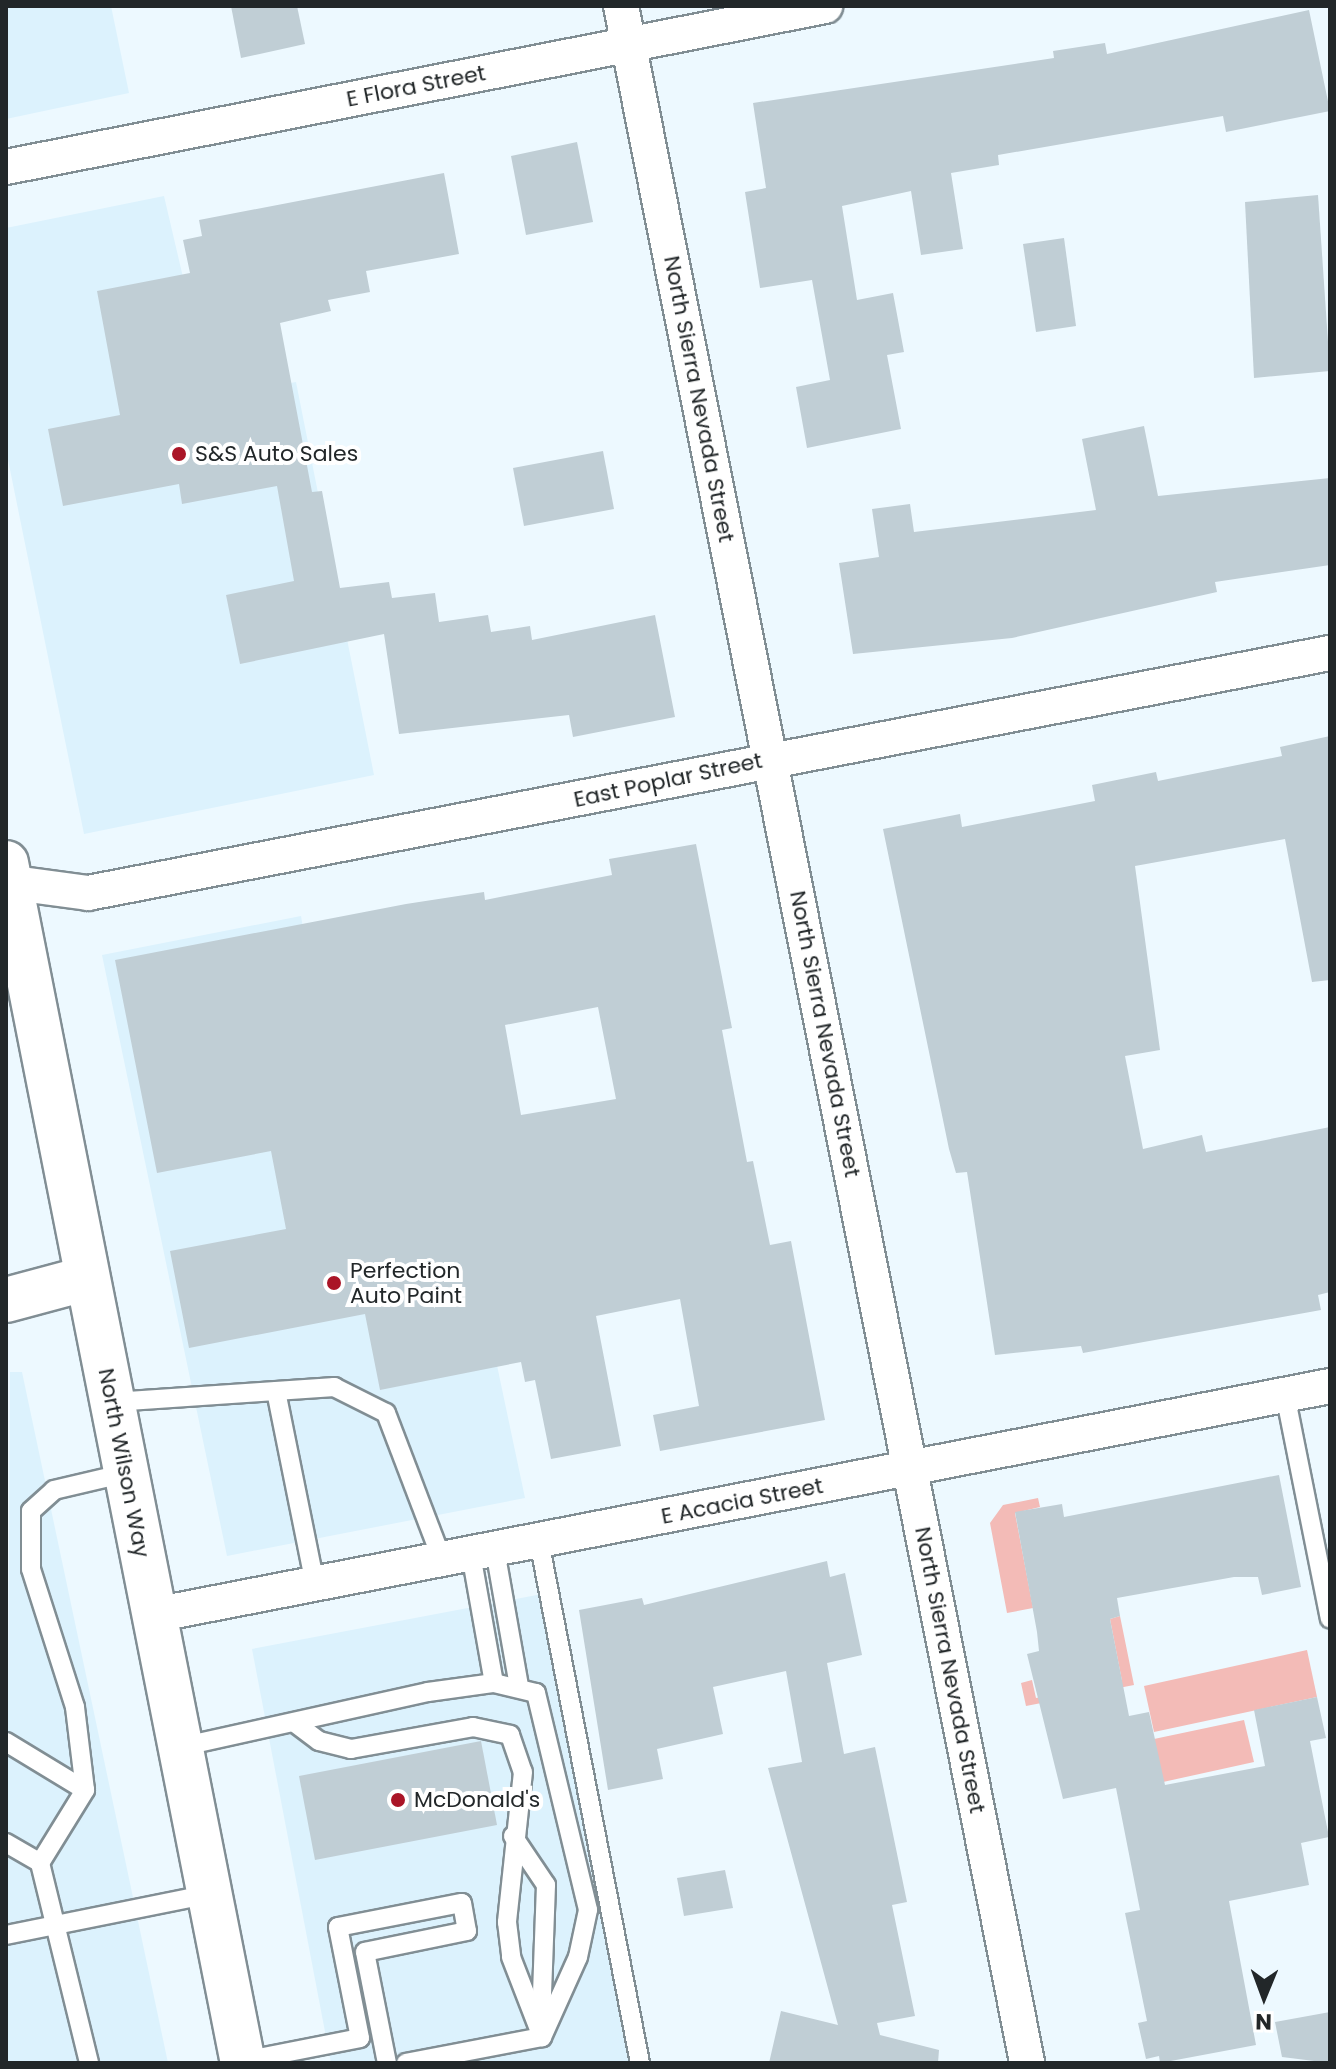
<!DOCTYPE html>
<style>
body{margin:0}
#map{position:relative;width:1336px;height:2069px;overflow:hidden;background:#edf9ff;font-family:Poppins,sans-serif}
div>[style]{position:absolute}
[style*='--x']{left:calc(var(--x)*1px);top:calc(var(--y)*1px);width:calc(var(--w)*1px);rotate:calc(var(--a)*1deg)}
.built>*{inset:0;background:#dcf2fd}
.green>*{inset:0;background:#f3bbb7}
.building>*{inset:0;background:#c0ced5}
.roads{filter:drop-shadow(2px 0 #818e94) drop-shadow(-2px 0 #818e94) drop-shadow(0 2px #818e94) drop-shadow(0 -2px #818e94)}
.lane>*{height:18px;margin:-9px;padding:0 9px;transform-origin:9px;border-radius:9px;background:#fff}
.street>*{height:34px;margin:-17px;padding:0 17px;transform-origin:17px;border-radius:17px;background:#fff}
.secondary>*{height:44px;margin:-22px;padding:0 22px;transform-origin:22px;border-radius:22px;background:#fff}
.dots>*{width:22px;height:22px;translate:-50% -50%;box-sizing:border-box;border:4px solid #fff;border-radius:50%}
span{translate:-50% -50%;white-space:nowrap;text-align:center;line-height:1.15;-webkit-text-stroke:8px #fff;paint-order:stroke}
.street-label{font-size:22px;color:#222729}
.poi-label{font-size:22px;color:#222729}
.left{translate:0 -50%;text-align:left}
.frame{position:absolute;inset:0;border:8px solid #222729;pointer-events:none}
.north{position:absolute;left:1224px;top:1957px;width:80px;height:80px;-webkit-text-stroke:6px #fff;paint-order:stroke;rotate:181deg;font-size:22px;font-weight:700;line-height:32px;text-align:center;color:#222729}
.north::after{content:'';display:block;margin:auto;width:28px;height:36px;background:#222729;clip-path:polygon(50% 0,100% 100%,50% 72%,0 100%)}
</style>
<div id="map">
<div class="built">
<div style="clip-path:polygon(6px 6px,111px 6px,129px 93px,6px 119px)"></div>
<div style="clip-path:polygon(164px 196px,211px 397px,296px 382px,374px 775px,84px 834px,6px 450px,6px 228px)"></div>
<div style="clip-path:polygon(301px 916px,335px 1113px,440px 1095px,525px 1498px,227px 1556px,102px 955px)"></div>
<div style="clip-path:polygon(10px 1372px,22px 1372px,168px 2063px,6px 2063px)"></div>
<div style="clip-path:polygon(542px 1594px,634px 2063px,331px 2063px,252px 1649px)"></div>
</div>
<div class="green">
<div style="clip-path:polygon(1038px 1498px,1040px 1507px,1015px 1513px,1033px 1608px,1007px 1613px,990px 1523px,1003px 1505px)"></div>
<div style="clip-path:polygon(1120px 1616px,1134px 1685px,1026px 1706px,1021px 1683px,1032px 1680px,1036px 1698px,1122px 1681px,1110px 1619px)"></div>
<div style="clip-path:polygon(1307px 1650px,1317px 1697px,1154px 1732px,1144px 1686px)"></div>
<div style="clip-path:polygon(1244px 1720px,1254px 1762px,1163px 1782px,1154px 1739px)"></div>
</div>
<div class="building">
<div style="clip-path:polygon(231px 6px,297px 6px,305px 44px,241px 58px)"></div>
<div style="clip-path:polygon(1309px 10px,1330px 111px,1226px 132px,1223px 116px,998px 155px,999px 165px,951px 173px,963px 249px,921px 255px,911px 191px,842px 206px,857px 300px,893px 293px,904px 352px,887px 355px,901px 429px,807px 448px,796px 387px,830px 380px,812px 280px,760px 288px,745px 192px,766px 188px,753px 103px,1054px 58px,1053px 51px,1105px 43px,1107px 54px)"></div>
<div style="clip-path:polygon(577px 142px,593px 222px,526px 235px,511px 156px)"></div>
<div style="clip-path:polygon(444px 173px,459px 254px,366px 271px,370px 292px,328px 300px,331px 311px,280px 323px,312px 492px,322px 491px,340px 588px,389px 582px,392px 598px,435px 593px,439px 622px,488px 615px,491px 632px,530px 626px,532px 640px,655px 615px,675px 717px,573px 737px,569px 715px,399px 734px,384px 634px,240px 664px,226px 595px,294px 581px,277px 486px,182px 504px,179px 484px,63px 506px,48px 429px,120px 415px,97px 291px,190px 273px,183px 240px,202px 236px,199px 220px)"></div>
<div style="clip-path:polygon(1318px 195px,1330px 371px,1254px 378px,1245px 202px)"></div>
<div style="clip-path:polygon(1064px 238px,1076px 326px,1036px 332px,1023px 244px)"></div>
<div style="clip-path:polygon(1144px 426px,1158px 496px,1330px 478px,1330px 565px,1215px 582px,1217px 592px,1012px 638px,853px 654px,839px 563px,879px 557px,872px 509px,910px 504px,914px 532px,1096px 510px,1082px 439px)"></div>
<div style="clip-path:polygon(603px 451px,614px 509px,524px 526px,513px 468px)"></div>
<div style="clip-path:polygon(1330px 736px,1330px 980px,1312px 982px,1285px 839px,1135px 866px,1160px 1050px,1125px 1056px,1143px 1149px,1202px 1135px,1206px 1152px,1330px 1127px,1330px 1292px,1318px 1295px,1321px 1310px,1083px 1353px,1081px 1346px,995px 1355px,967px 1172px,956px 1173px,949px 1149px,883px 829px,960px 814px,962px 827px,1095px 801px,1092px 785px,1156px 772px,1158px 781px,1282px 756px,1280px 747px)"></div>
<div style="clip-path:polygon(evenodd,696px 844px,732px 1028px,722px 1030px,747px 1162px,753px 1161px,770px 1245px,791px 1241px,825px 1420px,660px 1451px,653px 1415px,699px 1406px,680px 1299px,596px 1316px,621px 1446px,551px 1459px,535px 1380px,525px 1382px,521px 1362px,380px 1390px,365px 1314px,189px 1348px,170px 1251px,286px 1229px,271px 1151px,157px 1173px,115px 960px,406px 904px,484px 892px,485px 900px,612px 875px,609px 859px,696px 844px,598px 1007px,616px 1099px,521px 1115px,505px 1025px,598px 1007px)"></div>
<div style="clip-path:polygon(1279px 1475px,1301px 1587px,1262px 1595px,1258px 1577px,1234px 1577px,1117px 1598px,1120px 1616px,1110px 1619px,1129px 1716px,1149px 1712px,1165px 1785px,1265px 1766px,1254px 1710px,1317px 1697px,1326px 1738px,1310px 1741px,1329px 1837px,1301px 1843px,1309px 1885px,1229px 1901px,1256px 2045px,1160px 2063px,1159px 2056px,1146px 2059px,1138px 2023px,1147px 2021px,1125px 1913px,1140px 1910px,1116px 1788px,1063px 1799px,1027px 1654px,1039px 1651px,1037px 1632px,1015px 1512px,1062px 1504px,1064px 1517px)"></div>
<div style="clip-path:polygon(827px 1561px,830px 1577px,845px 1573px,862px 1655px,827px 1663px,844px 1754px,875px 1747px,907px 1902px,892px 1905px,915px 2016px,877px 2023px,880px 2035px,939px 2050px,938px 2063px,769px 2063px,781px 2011px,838px 2025px,768px 1768px,802px 1762px,786px 1671px,713px 1687px,723px 1734px,657px 1749px,663px 1779px,608px 1790px,579px 1610px,642px 1598px,644px 1605px)"></div>
<div style="clip-path:polygon(481px 1741px,497px 1825px,315px 1860px,299px 1776px)"></div>
<div style="clip-path:polygon(725px 1870px,733px 1908px,684px 1916px,677px 1878px)"></div>
<div style="clip-path:polygon(1330px 2012px,1330px 2063px,1282px 2057px,1275px 2022px)"></div>
</div>
<div class="roads">
<div class="lane">
<div style="--x:276;--y:1391;--w:197;--a:78.6"></div>
<div style="--x:1285;--y:1394;--w:229;--a:78.7"></div>
<div style="--x:113;--y:1402;--w:222;--a:-3.9"></div>
<div style="--x:334;--y:1387;--w:58;--a:26.6"></div>
<div style="--x:386;--y:1413;--w:157;--a:69.1"></div>
<div style="--x:539;--y:1541;--w:532;--a:79.05"></div>
<div style="--x:495;--y:1550;--w:138;--a:80"></div>
<div style="--x:471;--y:1554;--w:131;--a:79.9"></div>
<div style="--x:295;--y:1723;--w:30;--a:37"></div>
<div style="--x:319;--y:1741;--w:33;--a:14"></div>
<div style="--x:351;--y:1749;--w:124;--a:-10.2"></div>
<div style="--x:473;--y:1727;--w:38;--a:12"></div>
<div style="--x:510;--y:1735;--w:39;--a:71"></div>
<div style="--x:523;--y:1772;--w:151;--a:96.1"></div>
<div style="--x:507;--y:1922;--w:35;--a:83"></div>
<div style="--x:511;--y:1957;--w:86;--a:68.8"></div>
<div style="--x:6;--y:1742;--w:92;--a:31.3"></div>
<div style="--x:180;--y:1747;--w:254;--a:-12.5"></div>
<div style="--x:428;--y:1692;--w:67;--a:-7.8"></div>
<div style="--x:494;--y:1683;--w:43;--a:13.4"></div>
<div style="--x:536;--y:1693;--w:223;--a:76.5"></div>
<div style="--x:588;--y:1910;--w:48;--a:102"></div>
<div style="--x:578;--y:1957;--w:88;--a:114.2"></div>
<div style="--x:513;--y:1836;--w:59;--a:56"></div>
<div style="--x:546;--y:1885;--w:137;--a:92.1"></div>
<div style="--x:6;--y:1843;--w:39;--a:30"></div>
<div style="--x:40;--y:1863;--w:206;--a:76.2"></div>
<div style="--x:40;--y:1863;--w:86;--a:-58.3"></div>
<div style="--x:85;--y:1790;--w:84;--a:-96.9"></div>
<div style="--x:75;--y:1707;--w:145;--a:-107.7"></div>
<div style="--x:31;--y:1569;--w:58;--a:-90"></div>
<div style="--x:31;--y:1511;--w:31;--a:-42"></div>
<div style="--x:54;--y:1490;--w:74;--a:-13.3"></div>
<div style="--x:6;--y:1935;--w:207;--a:-11.4"></div>
<div style="--x:243;--y:2061;--w:119;--a:-11.1"></div>
<div style="--x:360;--y:2038;--w:113;--a:-101.2"></div>
<div style="--x:338;--y:1927;--w:126;--a:-11"></div>
<div style="--x:462;--y:1903;--w:28;--a:80"></div>
<div style="--x:467;--y:1931;--w:104;--a:168.4"></div>
<div style="--x:365;--y:1952;--w:113;--a:78.8"></div>
<div style="--x:406;--y:2063;--w:138;--a:-10.8"></div>
</div>
<div class="street">
<div style="--x:621;--y:6;--w:2097;--a:78.83"></div>
<div style="--x:6;--y:167;--w:835;--a:-11.12"></div>
<div style="--x:6;--y:882;--w:83;--a:7.6"></div>
<div style="--x:88;--y:893;--w:1265;--a:-10.94"></div>
<div style="--x:154;--y:1615;--w:1198;--a:-11.02"></div>
</div>
<div class="secondary">
<div style="--x:6;--y:863;--w:1223;--a:78.83"></div>
<div style="--x:6;--y:1300;--w:81;--a:-15.1"></div>
</div>
</div>
<div class="dots">
<div style="left:179px;top:454px;background:#aa1527"></div>
<div style="left:334px;top:1283px;background:#aa1527"></div>
<div style="left:398px;top:1800px;background:#aa1527"></div>
</div>
<div class="street-label">
<span style="left:416px;top:86px;rotate:-11deg">E Flora Street</span>
<span style="left:699px;top:399px;rotate:79deg">North Sierra Nevada Street</span>
<span style="left:668px;top:780px;rotate:-12deg">East Poplar Street</span>
<span style="left:825px;top:1034px;rotate:79deg">North Sierra Nevada Street</span>
<span style="left:124px;top:1463px;rotate:79deg">North Wilson Way</span>
<span style="left:742px;top:1501px;rotate:-11deg">E Acacia Street</span>
<span style="left:950px;top:1670px;rotate:79deg">North Sierra Nevada Street</span>
</div>
<div class="poi-label">
<span class="left" style="left:195px;top:454px">S&amp;S Auto Sales</span>
<span class="left" style="left:350px;top:1283px">Perfection<br>Auto Paint</span>
<span class="left" style="left:414px;top:1800px">McDonald's</span>
</div>
<div class="frame"></div>
<div class="north">N</div>
</div>
